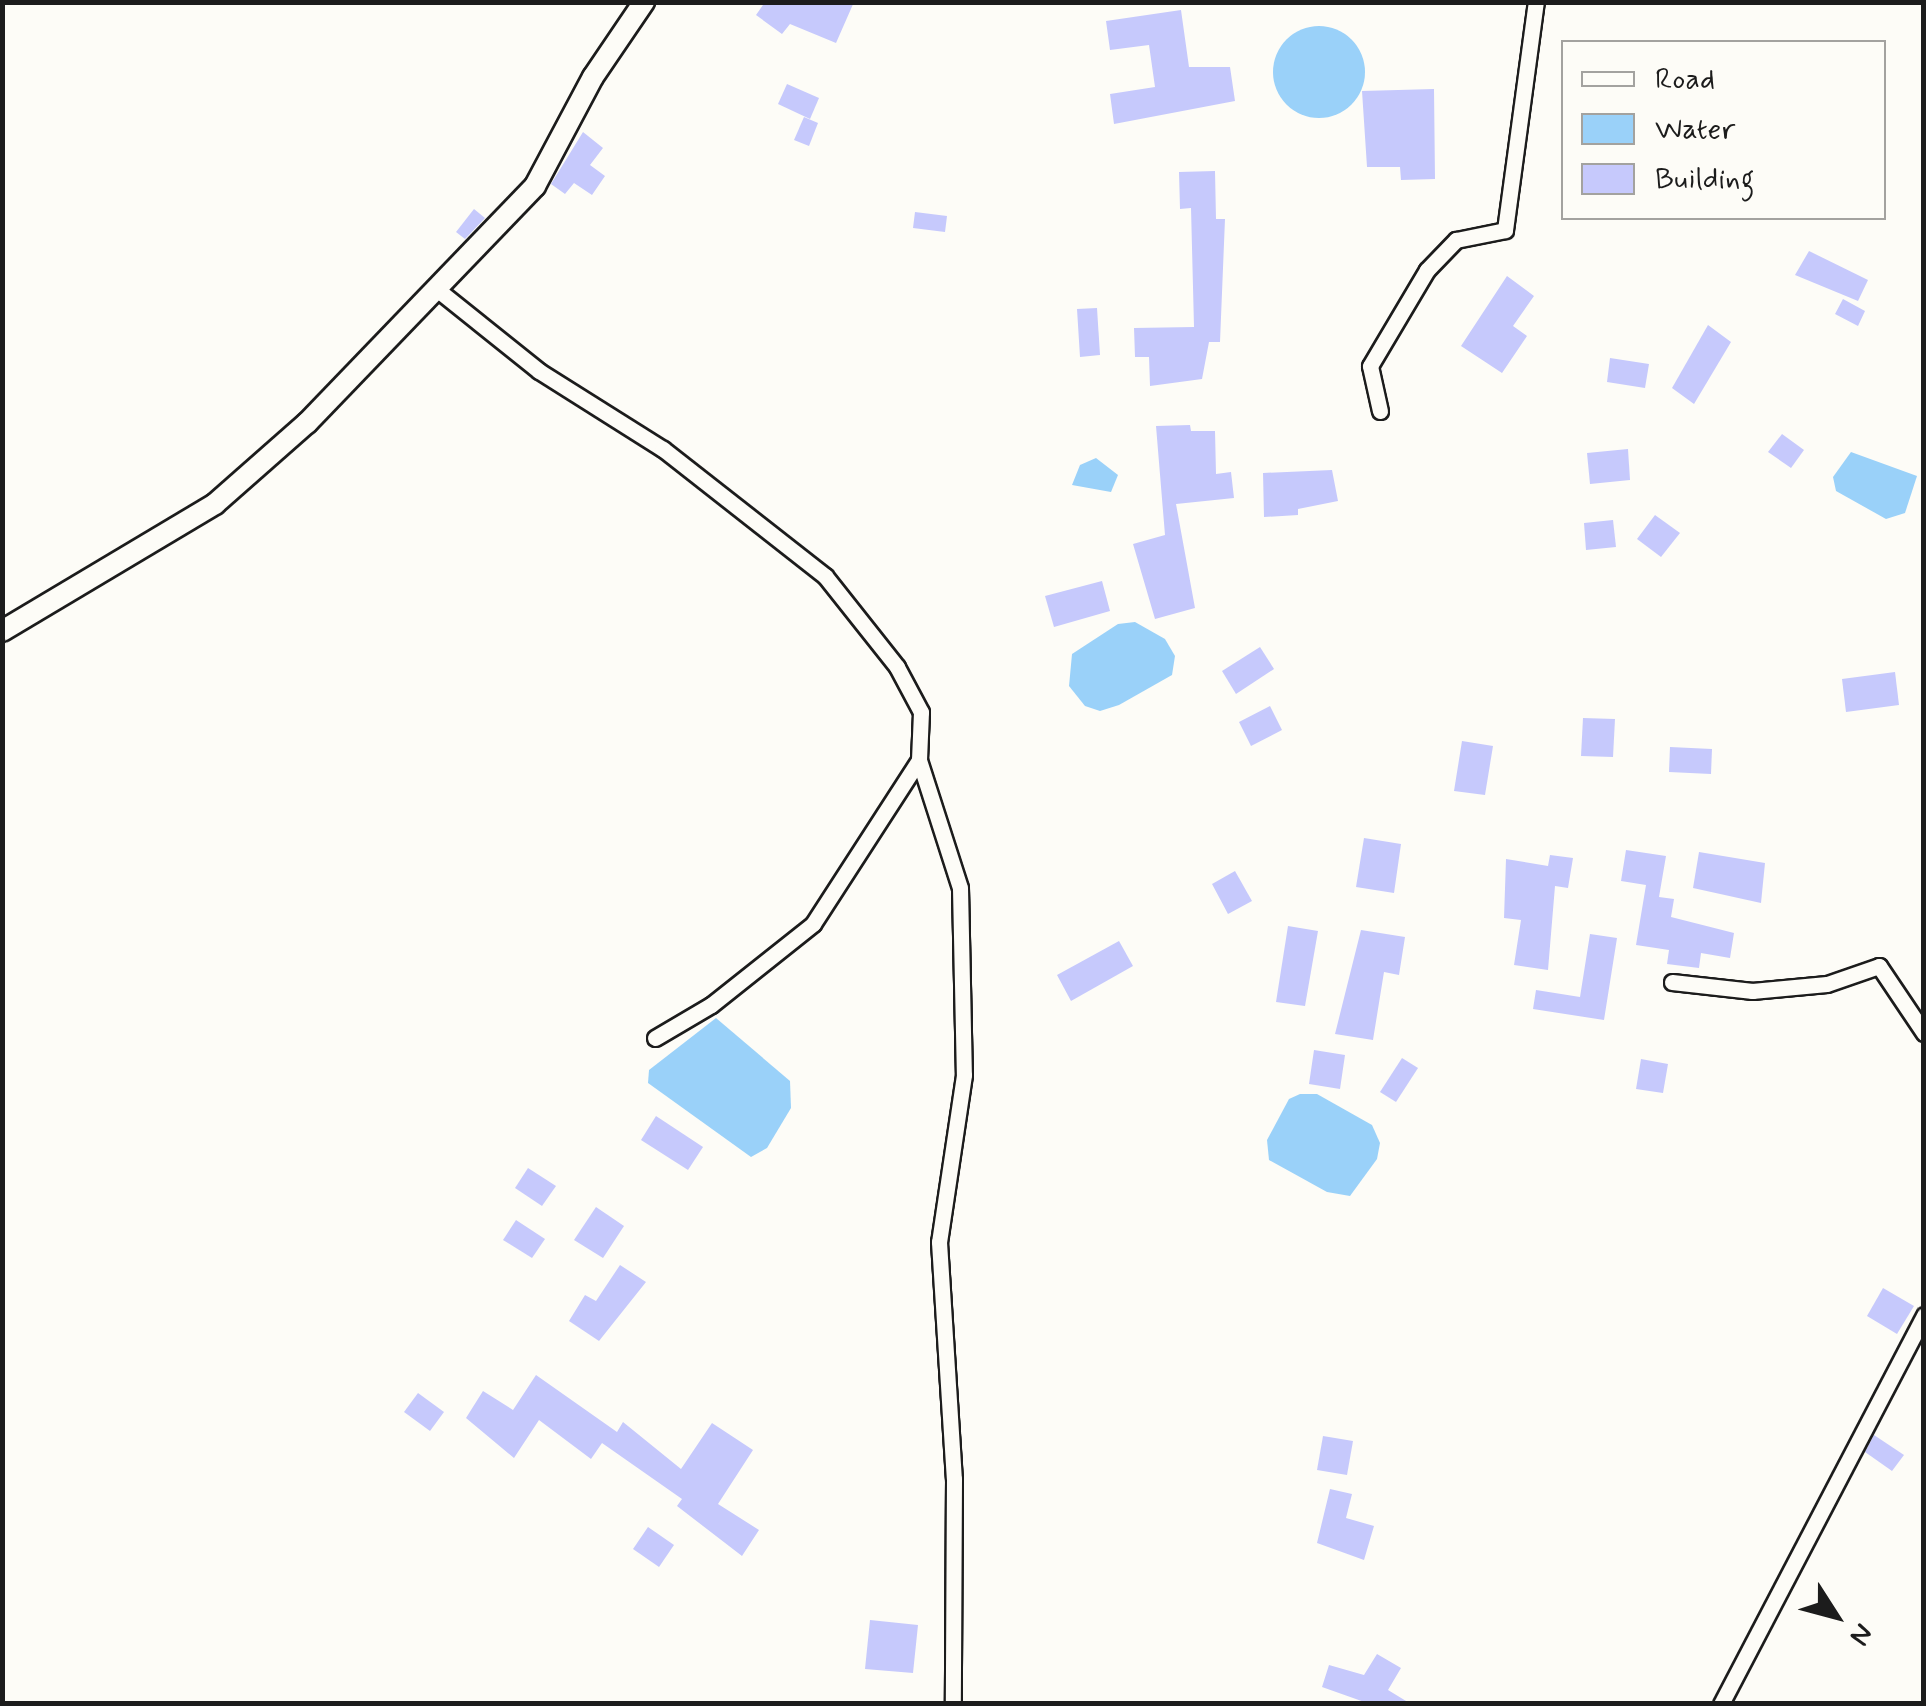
<!DOCTYPE html>
<style>
body{margin:0}
#map{position:relative;width:1926px;height:1706px;overflow:hidden;background:#fdfcf7;font-family:Mynerve,sans-serif}
div>[style]{position:absolute}
[style*='--x']{left:calc(var(--x)*1px);top:calc(var(--y)*1px);width:calc(var(--w)*1px);rotate:calc(var(--a)*1deg)}
.water>*{inset:0;background:#9ad1f9}
.round{border-radius:50%}
.building>*{inset:0;background:#c6c9fc}
.roads{filter:drop-shadow(2px 0 #1c1c1c) drop-shadow(-2px 0 #1c1c1c) drop-shadow(0 2px #1c1c1c) drop-shadow(0 -2px #1c1c1c)}
.minor>*{height:15px;margin:-7.5px;padding:0 7.5px;transform-origin:7.5px;border-radius:7.5px;background:#fdfcf7}
.tertiary>*{height:20px;margin:-10px;padding:0 10px;transform-origin:10px;border-radius:10px;background:#fdfcf7}
span{translate:-50% -50%;white-space:nowrap;text-align:center;line-height:1.15;-webkit-text-stroke:8px #fdfcf7;paint-order:stroke}
.frame{position:absolute;inset:0;border:5px solid #1c1c1c;pointer-events:none}
.legend{position:absolute;left:1561px;top:40px;width:325px;height:180px;box-sizing:border-box;background:#fdfcf7;border:2px solid #a3a29f;margin:0;padding:12px 18px;list-style:none;font-size:30px;color:#1c1c1c}
.legend li{display:flex;align-items:center;gap:20px;height:50px}
.legend b{width:50px;border:2px solid #a3a29f}
.north{position:absolute;left:1786px;top:1566px;width:100px;height:100px;-webkit-text-stroke:8px #fdfcf7;paint-order:stroke;rotate:126deg;font-size:28px;font-weight:700;line-height:40px;text-align:center;color:#1c1c1c}
.north::after{content:'';display:block;margin:auto;width:35px;height:45px;background:#1c1c1c;clip-path:polygon(50% 0,100% 100%,50% 72%,0 100%)}
</style>
<div id="map">
<div class="water">
<div class="round" style="left:1273px;top:26px;width:92px;height:92px"></div>
<div style="clip-path:polygon(1851px 452px,1917px 476px,1905px 513px,1886px 519px,1836px 491px,1833px 477px)"></div>
<div style="clip-path:polygon(1096px 458px,1118px 475px,1111px 492px,1072px 485px,1080px 465px)"></div>
<div style="clip-path:polygon(1135px 622px,1165px 639px,1175px 656px,1172px 675px,1119px 705px,1100px 711px,1085px 706px,1069px 686px,1072px 654px,1118px 624px)"></div>
<div style="clip-path:polygon(716px 1018px,790px 1081px,791px 1108px,767px 1148px,751px 1157px,648px 1083px,649px 1070px)"></div>
<div style="clip-path:polygon(1300px 1094px,1317px 1094px,1372px 1125px,1380px 1143px,1377px 1159px,1350px 1196px,1327px 1192px,1269px 1160px,1267px 1140px,1289px 1099px)"></div>
</div>
<div class="building">
<div style="clip-path:polygon(765px 2px,854px 2px,836px 43px,790px 24px,782px 34px,756px 15px)"></div>
<div style="clip-path:polygon(1181px 10px,1189px 67px,1230px 67px,1235px 101px,1114px 124px,1110px 94px,1155px 87px,1149px 45px,1110px 50px,1106px 21px)"></div>
<div style="clip-path:polygon(787px 84px,819px 98px,810px 119px,778px 104px)"></div>
<div style="clip-path:polygon(1434px 89px,1435px 179px,1401px 180px,1400px 167px,1367px 167px,1362px 91px)"></div>
<div style="clip-path:polygon(804px 117px,818px 123px,809px 146px,794px 140px)"></div>
<div style="clip-path:polygon(583px 132px,603px 148px,590px 165px,605px 176px,592px 195px,574px 183px,565px 194px,551px 184px)"></div>
<div style="clip-path:polygon(1215px 171px,1216px 219px,1225px 219px,1220px 342px,1209px 342px,1202px 379px,1150px 386px,1149px 357px,1135px 357px,1134px 328px,1194px 327px,1191px 208px,1180px 209px,1179px 172px)"></div>
<div style="clip-path:polygon(474px 209px,485px 218px,465px 239px,456px 232px)"></div>
<div style="clip-path:polygon(915px 212px,947px 216px,945px 232px,913px 228px)"></div>
<div style="clip-path:polygon(1809px 251px,1868px 280px,1858px 301px,1795px 275px)"></div>
<div style="clip-path:polygon(1507px 276px,1534px 296px,1513px 326px,1527px 336px,1502px 373px,1461px 346px)"></div>
<div style="clip-path:polygon(1843px 299px,1865px 311px,1858px 326px,1835px 314px)"></div>
<div style="clip-path:polygon(1097px 308px,1100px 355px,1080px 357px,1077px 309px)"></div>
<div style="clip-path:polygon(1708px 325px,1731px 342px,1694px 404px,1672px 388px)"></div>
<div style="clip-path:polygon(1610px 358px,1649px 364px,1645px 388px,1607px 382px)"></div>
<div style="clip-path:polygon(1190px 425px,1191px 431px,1215px 431px,1216px 474px,1231px 472px,1234px 498px,1176px 504px,1195px 608px,1155px 619px,1133px 544px,1165px 535px,1156px 426px)"></div>
<div style="clip-path:polygon(1782px 434px,1804px 450px,1791px 468px,1768px 452px)"></div>
<div style="clip-path:polygon(1628px 449px,1630px 480px,1590px 484px,1587px 453px)"></div>
<div style="clip-path:polygon(1332px 470px,1338px 501px,1298px 509px,1298px 515px,1264px 517px,1263px 473px)"></div>
<div style="clip-path:polygon(1655px 515px,1680px 533px,1661px 557px,1637px 539px)"></div>
<div style="clip-path:polygon(1613px 520px,1616px 547px,1586px 550px,1584px 523px)"></div>
<div style="clip-path:polygon(1102px 581px,1110px 611px,1054px 627px,1045px 596px)"></div>
<div style="clip-path:polygon(1260px 647px,1274px 669px,1236px 694px,1222px 671px)"></div>
<div style="clip-path:polygon(1895px 672px,1899px 705px,1846px 712px,1842px 679px)"></div>
<div style="clip-path:polygon(1270px 706px,1282px 730px,1251px 746px,1239px 722px)"></div>
<div style="clip-path:polygon(1583px 718px,1615px 719px,1613px 757px,1581px 756px)"></div>
<div style="clip-path:polygon(1462px 741px,1493px 746px,1485px 795px,1454px 791px)"></div>
<div style="clip-path:polygon(1670px 747px,1712px 749px,1711px 774px,1669px 772px)"></div>
<div style="clip-path:polygon(1364px 838px,1401px 844px,1394px 893px,1356px 887px)"></div>
<div style="clip-path:polygon(1626px 850px,1666px 856px,1659px 897px,1674px 899px,1671px 917px,1734px 933px,1730px 958px,1701px 953px,1699px 968px,1667px 964px,1669px 950px,1636px 945px,1646px 885px,1621px 881px)"></div>
<div style="clip-path:polygon(1699px 852px,1765px 863px,1761px 903px,1693px 888px)"></div>
<div style="clip-path:polygon(1550px 855px,1573px 858px,1568px 888px,1555px 886px,1548px 970px,1514px 965px,1521px 920px,1504px 918px,1506px 859px,1548px 866px)"></div>
<div style="clip-path:polygon(1235px 871px,1252px 901px,1228px 914px,1212px 884px)"></div>
<div style="clip-path:polygon(1288px 926px,1318px 931px,1305px 1006px,1276px 1002px)"></div>
<div style="clip-path:polygon(1361px 930px,1405px 937px,1399px 975px,1384px 972px,1373px 1040px,1335px 1034px)"></div>
<div style="clip-path:polygon(1590px 934px,1617px 938px,1604px 1020px,1533px 1009px,1536px 990px,1580px 997px)"></div>
<div style="clip-path:polygon(1119px 941px,1133px 966px,1071px 1001px,1057px 975px)"></div>
<div style="clip-path:polygon(1314px 1050px,1345px 1055px,1340px 1089px,1309px 1084px)"></div>
<div style="clip-path:polygon(1402px 1058px,1418px 1068px,1396px 1102px,1380px 1092px)"></div>
<div style="clip-path:polygon(1641px 1059px,1668px 1064px,1663px 1093px,1636px 1089px)"></div>
<div style="clip-path:polygon(656px 1116px,703px 1147px,688px 1170px,641px 1140px)"></div>
<div style="clip-path:polygon(528px 1168px,556px 1186px,542px 1206px,515px 1188px)"></div>
<div style="clip-path:polygon(596px 1207px,624px 1226px,603px 1258px,574px 1240px)"></div>
<div style="clip-path:polygon(516px 1220px,545px 1239px,532px 1258px,503px 1240px)"></div>
<div style="clip-path:polygon(620px 1265px,646px 1282px,599px 1341px,569px 1321px,585px 1295px,596px 1301px)"></div>
<div style="clip-path:polygon(1883px 1288px,1914px 1306px,1897px 1334px,1867px 1316px)"></div>
<div style="clip-path:polygon(536px 1375px,617px 1432px,623px 1422px,681px 1469px,712px 1423px,753px 1450px,718px 1504px,759px 1530px,742px 1556px,677px 1506px,682px 1499px,602px 1443px,591px 1459px,539px 1420px,514px 1458px,466px 1418px,483px 1391px,513px 1410px)"></div>
<div style="clip-path:polygon(418px 1393px,444px 1412px,430px 1431px,404px 1412px)"></div>
<div style="clip-path:polygon(1874px 1435px,1904px 1455px,1892px 1471px,1865px 1452px)"></div>
<div style="clip-path:polygon(1323px 1436px,1353px 1441px,1347px 1475px,1317px 1470px)"></div>
<div style="clip-path:polygon(1330px 1489px,1352px 1494px,1346px 1518px,1374px 1526px,1364px 1560px,1317px 1543px)"></div>
<div style="clip-path:polygon(648px 1527px,674px 1545px,659px 1567px,633px 1549px)"></div>
<div style="clip-path:polygon(870px 1620px,918px 1625px,913px 1673px,865px 1669px)"></div>
<div style="clip-path:polygon(1377px 1654px,1401px 1668px,1388px 1690px,1411px 1704px,1370px 1704px,1322px 1687px,1329px 1665px,1364px 1675px)"></div>
</div>
<div class="roads">
<div class="minor">
<div style="--x:438;--y:290;--w:129;--a:38.7"></div>
<div style="--x:539;--y:371;--w:146;--a:32.2"></div>
<div style="--x:663;--y:449;--w:206;--a:38.1"></div>
<div style="--x:825;--y:576;--w:116;--a:51.6"></div>
<div style="--x:897;--y:667;--w:51;--a:61.9"></div>
<div style="--x:921;--y:712;--w:48;--a:92.4"></div>
<div style="--x:919;--y:760;--w:195;--a:122.9"></div>
<div style="--x:813;--y:924;--w:130;--a:141.5"></div>
<div style="--x:711;--y:1005;--w:65;--a:149.5"></div>
<div style="--x:1380;--y:411;--w:46;--a:-102.5"></div>
<div style="--x:1370;--y:366;--w:112;--a:-59.3"></div>
<div style="--x:1427;--y:270;--w:42;--a:-46"></div>
<div style="--x:1456;--y:240;--w:50;--a:-11.5"></div>
<div style="--x:1505;--y:230;--w:230;--a:-82.3"></div>
<div style="--x:919;--y:760;--w:134;--a:72.2"></div>
<div style="--x:960;--y:888;--w:187;--a:88.8"></div>
<div style="--x:964;--y:1075;--w:169;--a:98.5"></div>
<div style="--x:939;--y:1242;--w:237;--a:86.4"></div>
<div style="--x:954;--y:1479;--w:225;--a:90.3"></div>
<div style="--x:1672;--y:982;--w:81;--a:6.4"></div>
<div style="--x:1752;--y:991;--w:75;--a:-5.3"></div>
<div style="--x:1827;--y:984;--w:55;--a:-19.1"></div>
<div style="--x:1879;--y:966;--w:81;--a:56.1"></div>
<div style="--x:1721;--y:1704;--w:439;--a:-62.4"></div>
</div>
<div class="tertiary">
<div style="--x:2;--y:631;--w:248;--a:-30.8"></div>
<div style="--x:215;--y:504;--w:123;--a:-41.4"></div>
<div style="--x:307;--y:423;--w:329;--a:-46.1"></div>
<div style="--x:535;--y:186;--w:123;--a:-62"></div>
<div style="--x:593;--y:77;--w:91;--a:-55.8"></div>
</div>
</div>
<div class="frame"></div>
<ul class="legend">
<li><b style="height:12px;background:#fdfcf7"></b>Road</li>
<li><b style="height:28px;background:#9ad1f9"></b>Water</li>
<li><b style="height:28px;background:#c6c9fc"></b>Building</li>
</ul>
<div class="north">N</div>
</div>
